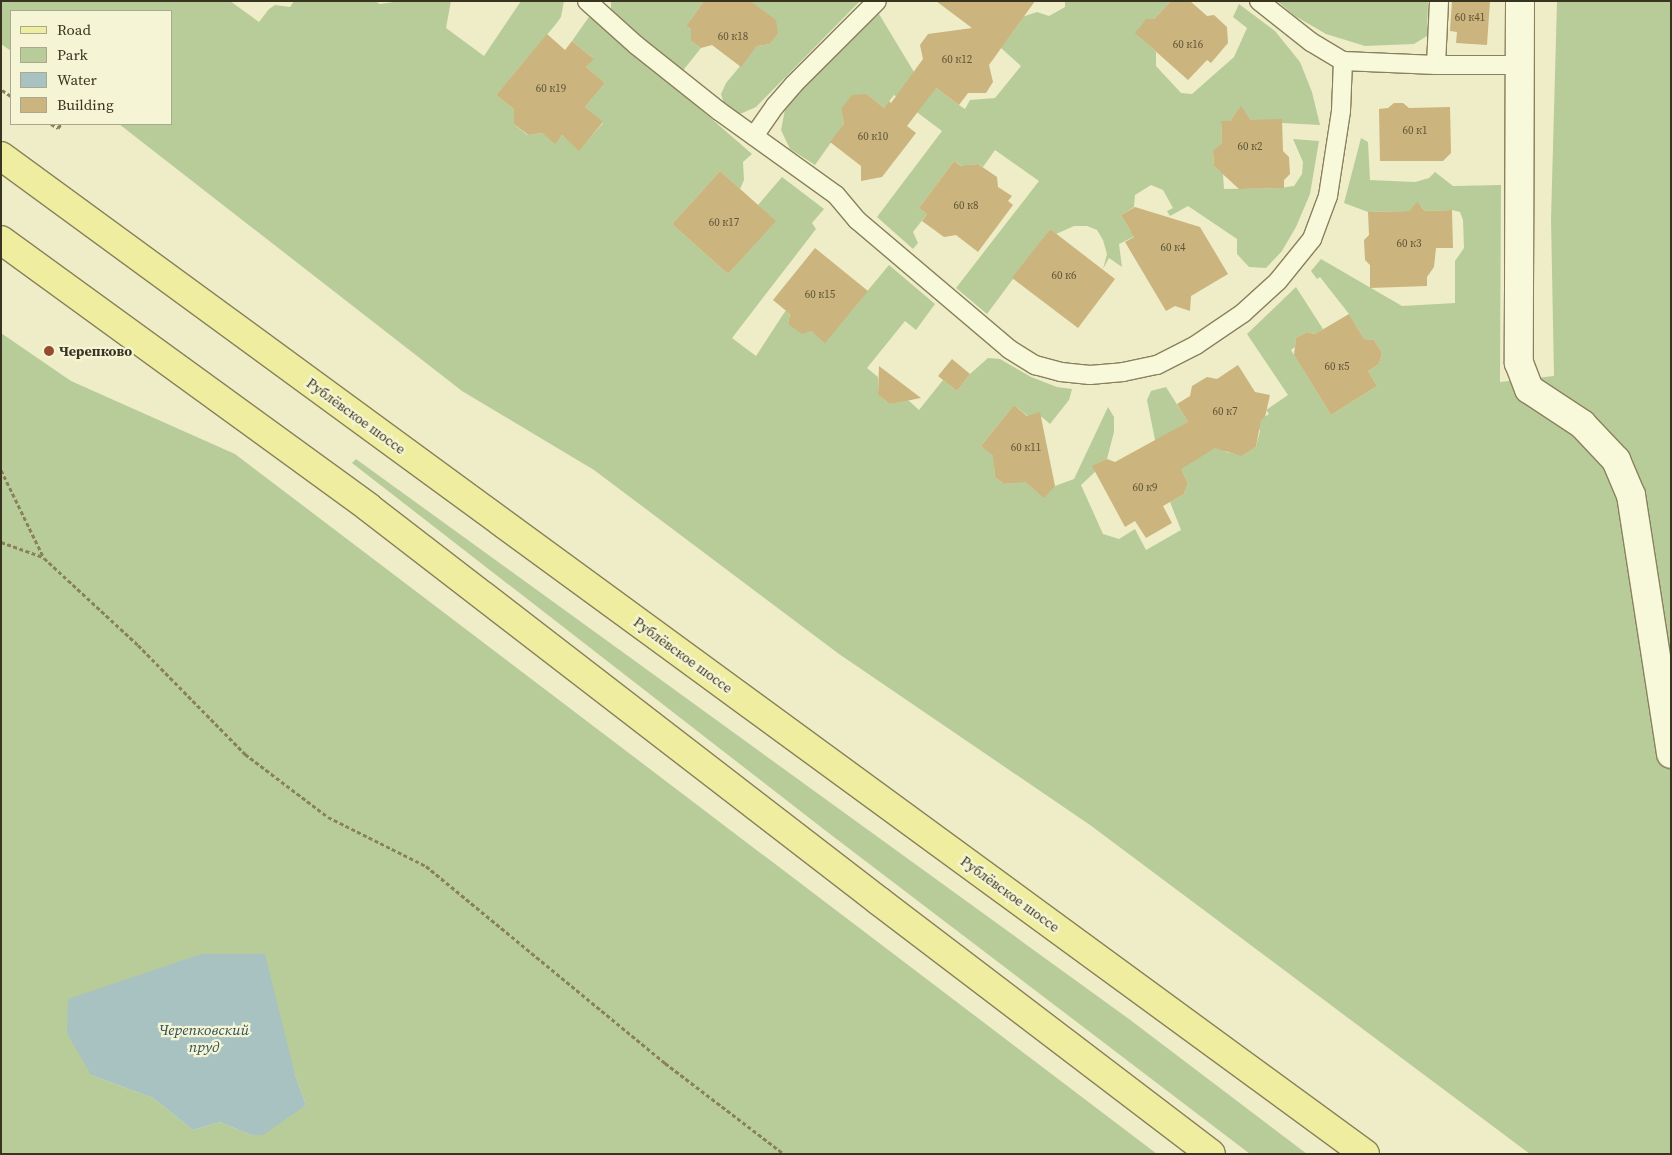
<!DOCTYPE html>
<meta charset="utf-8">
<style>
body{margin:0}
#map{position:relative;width:1672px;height:1155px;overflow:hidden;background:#eeedc7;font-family:"Source Serif 4",serif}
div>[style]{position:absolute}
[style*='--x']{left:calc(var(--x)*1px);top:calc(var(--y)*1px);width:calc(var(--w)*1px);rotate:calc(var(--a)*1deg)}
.green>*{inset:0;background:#b8cc9a}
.water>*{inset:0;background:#a8c1c1}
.building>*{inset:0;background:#cbb47d}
.path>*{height:3px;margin-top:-1.5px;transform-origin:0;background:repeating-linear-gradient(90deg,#89815c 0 4px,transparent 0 6.5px)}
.roads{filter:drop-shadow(1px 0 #89815c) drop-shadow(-1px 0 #89815c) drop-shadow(0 1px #89815c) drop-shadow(0 -1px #89815c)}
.lane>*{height:18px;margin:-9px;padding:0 9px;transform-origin:9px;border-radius:9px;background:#f8f8da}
.street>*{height:28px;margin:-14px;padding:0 14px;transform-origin:14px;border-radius:14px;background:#f8f8da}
.primary>*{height:28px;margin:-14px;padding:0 14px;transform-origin:14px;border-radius:14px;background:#efeea0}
.dots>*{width:14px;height:14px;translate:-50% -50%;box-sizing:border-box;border:2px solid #f5f5d6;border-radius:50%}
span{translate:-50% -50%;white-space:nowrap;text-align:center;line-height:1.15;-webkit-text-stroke:4.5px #f5f5d6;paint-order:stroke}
.number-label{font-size:11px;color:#5e5437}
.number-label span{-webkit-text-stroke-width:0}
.poi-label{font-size:14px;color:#393420;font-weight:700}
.left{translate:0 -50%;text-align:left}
.street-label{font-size:14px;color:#393420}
.water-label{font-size:15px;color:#2f4f59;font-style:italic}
.frame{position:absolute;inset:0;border:2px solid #393420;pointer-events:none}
.legend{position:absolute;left:10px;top:10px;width:162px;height:115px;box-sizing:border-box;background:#f5f5d6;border:1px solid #aaa88d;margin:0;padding:6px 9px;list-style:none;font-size:15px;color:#393420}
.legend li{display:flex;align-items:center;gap:10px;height:25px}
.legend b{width:25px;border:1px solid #aaa88d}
</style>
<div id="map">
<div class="green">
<div style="clip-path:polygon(1px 1px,230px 1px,259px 22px,269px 9px,275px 5px,290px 7px,294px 1px,375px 1px,380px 4px,400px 1px,451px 1px,446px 28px,484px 56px,521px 1px,564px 1px,561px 17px,556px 24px,496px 95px,514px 109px,514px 124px,527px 135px,542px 133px,555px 143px,562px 135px,579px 150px,603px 123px,585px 107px,605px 83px,586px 67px,593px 58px,572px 41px,591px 14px,752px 154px,743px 162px,744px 180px,740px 189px,720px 171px,672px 224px,728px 274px,775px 221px,758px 205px,782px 177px,824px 209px,812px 223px,816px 229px,732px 338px,756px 356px,786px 310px,790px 314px,788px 324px,811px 331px,825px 342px,889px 265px,935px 304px,916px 330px,905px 321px,867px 368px,878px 377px,878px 395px,890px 404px,908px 400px,919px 410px,943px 380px,957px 391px,970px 374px,988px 358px,1000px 359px,1031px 377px,1057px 387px,1072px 389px,1069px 400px,1050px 424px,1037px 413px,1029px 417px,1014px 405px,981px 446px,998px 460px,994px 465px,995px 477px,1004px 484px,1015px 483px,1020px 478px,1041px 495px,1055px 486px,1074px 479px,1108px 407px,1114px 417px,1114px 432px,1107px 459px,1098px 464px,1095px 472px,1081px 485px,1103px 534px,1119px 539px,1135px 529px,1146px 550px,1181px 530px,1170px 502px,1184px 494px,1188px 483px,1183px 473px,1172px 470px,1155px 440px,1147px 400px,1151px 391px,1166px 387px,1207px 452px,1220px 445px,1226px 452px,1241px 455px,1256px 447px,1260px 431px,1256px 422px,1269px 414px,1266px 410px,1288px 395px,1247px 334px,1296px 287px,1323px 329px,1316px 334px,1307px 332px,1296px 338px,1295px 347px,1291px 350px,1331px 415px,1377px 386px,1368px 371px,1379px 364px,1382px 353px,1374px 340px,1364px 339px,1349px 314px,1320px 277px,1317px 279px,1311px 271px,1321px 259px,1402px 306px,1455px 303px,1455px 261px,1464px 248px,1463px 220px,1460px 212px,1452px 210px,1425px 211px,1421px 206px,1413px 207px,1409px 211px,1368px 212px,1344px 203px,1361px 138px,1368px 142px,1370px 180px,1415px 182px,1429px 178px,1435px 172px,1453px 186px,1501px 185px,1500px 382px,1554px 376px,1551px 219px,1557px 1px,1671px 1px,1671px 1154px,1530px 1154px,1090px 825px,839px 654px,594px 470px,462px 391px,119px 124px,171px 124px,171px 11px,11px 11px,11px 51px,1px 44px)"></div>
<div style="clip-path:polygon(611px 1px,704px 1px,686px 26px,691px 29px,691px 41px,701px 48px,681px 73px,611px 15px)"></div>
<div style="clip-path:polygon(750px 1px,860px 1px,756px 107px,740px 114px,725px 108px,721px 94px,726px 83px,757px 46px,770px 44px,778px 34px)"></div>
<div style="clip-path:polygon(992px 1px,1022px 17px,1037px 12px,1049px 16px,1065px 7px,1065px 1px,1171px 1px,1154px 19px,1146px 20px,1139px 28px,1139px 36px,1156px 52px,1156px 66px,1181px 93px,1192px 94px,1234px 57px,1247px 28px,1233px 17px,1239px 4px,1275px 31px,1300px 62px,1312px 92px,1320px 125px,1282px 123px,1278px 120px,1251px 120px,1246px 113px,1236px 113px,1230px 121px,1221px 121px,1222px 143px,1213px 152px,1214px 166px,1223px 174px,1224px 189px,1280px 188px,1294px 186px,1302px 174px,1303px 162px,1293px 139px,1319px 141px,1310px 194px,1296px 227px,1282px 251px,1266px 268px,1249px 267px,1237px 254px,1237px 239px,1188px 206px,1170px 216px,1167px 211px,1173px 208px,1163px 190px,1151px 185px,1135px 195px,1134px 207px,1121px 215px,1131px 232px,1139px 234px,1119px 244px,1122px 267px,1109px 258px,1103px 269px,1107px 254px,1103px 240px,1097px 230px,1087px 226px,1074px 226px,1056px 234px,1050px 229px,987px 314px,956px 288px,1039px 181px,995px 150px,983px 167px,978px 164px,969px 165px,966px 169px,954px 161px,919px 208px,927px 214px,913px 232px,918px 243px,913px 249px,877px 217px,942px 131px,894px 95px,884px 108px,867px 94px,841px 109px,844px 124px,815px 165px,790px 149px,781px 130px,786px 104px,844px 45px,879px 14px,914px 72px,959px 105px,965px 109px,970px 100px,995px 98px,1021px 66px,1001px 48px,1020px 22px)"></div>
<div style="clip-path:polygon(1277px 1px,1428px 1px,1427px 36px,1414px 44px,1365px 46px,1326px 34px,1295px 16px)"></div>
<div style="clip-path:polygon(evenodd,1px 333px,71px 381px,235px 454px,1157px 1154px,1px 1154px,1px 333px,91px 1075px,295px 1075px,306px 1105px,251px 1135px,220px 1122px,193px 1130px,153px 1098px,91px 1075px)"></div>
<div style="clip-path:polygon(356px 459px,1129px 1019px,1307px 1154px,1250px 1154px,826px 831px,352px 463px)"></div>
</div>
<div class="water">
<div style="clip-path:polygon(201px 954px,265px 954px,295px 1075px,306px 1105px,263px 1135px,251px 1135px,220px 1122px,193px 1130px,153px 1098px,91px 1075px,67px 1033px,68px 999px)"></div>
</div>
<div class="building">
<div style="clip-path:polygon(704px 1px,750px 1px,776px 20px,778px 34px,770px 44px,757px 46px,741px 67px,712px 45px,701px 48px,691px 41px,691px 29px,686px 26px)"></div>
<div style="clip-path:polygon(936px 1px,1035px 1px,989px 65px,993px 82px,986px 93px,968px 93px,959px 105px,936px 88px,907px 126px,916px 133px,882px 177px,861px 181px,861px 166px,830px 142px,844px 124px,841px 109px,852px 95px,867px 94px,884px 108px,889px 101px,891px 103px,923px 59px,920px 45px,928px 34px,972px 28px)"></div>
<div style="clip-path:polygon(1171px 1px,1190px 1px,1207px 16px,1214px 15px,1227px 27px,1228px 43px,1211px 63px,1207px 60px,1188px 80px,1135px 33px,1146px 19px,1154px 19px)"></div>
<div style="clip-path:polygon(1452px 1px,1490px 1px,1487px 45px,1456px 43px,1457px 32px,1450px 31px)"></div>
<div style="clip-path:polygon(547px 34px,565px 50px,572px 41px,594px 59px,586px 67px,605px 83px,585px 107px,603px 122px,579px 151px,562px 135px,555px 144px,542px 133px,528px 135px,514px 124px,514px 109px,496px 95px)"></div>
<div style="clip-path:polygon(1394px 103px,1403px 103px,1409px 108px,1450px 107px,1451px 153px,1443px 161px,1380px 161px,1379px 109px,1388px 108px)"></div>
<div style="clip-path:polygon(1241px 106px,1251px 120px,1282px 119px,1283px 151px,1289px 157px,1290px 174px,1284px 180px,1284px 188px,1239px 189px,1214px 166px,1213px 151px,1222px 143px,1221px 121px,1230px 121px)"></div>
<div style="clip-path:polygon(954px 161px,961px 166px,978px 164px,997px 177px,998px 187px,1012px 196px,1008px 201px,1013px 205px,978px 252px,956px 235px,944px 237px,922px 221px,927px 214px,919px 208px)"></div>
<div style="clip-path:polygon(720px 171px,776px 221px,728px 274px,672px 224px)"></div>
<div style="clip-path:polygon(1417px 202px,1425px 211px,1452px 210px,1453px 248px,1436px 248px,1434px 267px,1427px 277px,1427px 286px,1370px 288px,1370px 265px,1365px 260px,1364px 240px,1369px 235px,1368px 212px,1409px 211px)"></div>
<div style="clip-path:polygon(1135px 207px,1200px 227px,1228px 274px,1191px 296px,1190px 311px,1175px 306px,1166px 311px,1125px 242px,1134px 237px,1121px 215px)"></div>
<div style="clip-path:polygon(1050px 229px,1115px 279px,1078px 328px,1012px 278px)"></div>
<div style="clip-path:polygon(815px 248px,868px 291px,825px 343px,811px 331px,802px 334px,788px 324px,790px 314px,773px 300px)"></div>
<div style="clip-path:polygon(1349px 314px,1364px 339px,1374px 340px,1382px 353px,1379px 364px,1368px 371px,1377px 386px,1331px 415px,1294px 355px,1296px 338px,1307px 332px,1315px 334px)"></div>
<div style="clip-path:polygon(952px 359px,970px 374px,957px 391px,938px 376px)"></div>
<div style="clip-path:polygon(1238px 365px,1255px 392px,1270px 395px,1265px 417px,1261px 420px,1256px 447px,1241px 456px,1215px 448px,1181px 469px,1188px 483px,1184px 494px,1163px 506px,1172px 523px,1146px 538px,1135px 521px,1125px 527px,1092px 466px,1107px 459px,1115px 462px,1188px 422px,1177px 404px,1190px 396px,1192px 386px,1207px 377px,1217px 379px)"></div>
<div style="clip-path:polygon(879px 366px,921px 398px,890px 404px,878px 395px)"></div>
<div style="clip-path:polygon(1014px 405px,1027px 416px,1040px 412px,1055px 486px,1044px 498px,1025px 482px,1004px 484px,995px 477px,993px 456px,981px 446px)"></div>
</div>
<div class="path">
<div style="--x:2;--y:90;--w:11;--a:34"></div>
<div style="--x:51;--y:124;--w:8;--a:30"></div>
<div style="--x:58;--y:128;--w:5;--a:-53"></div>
<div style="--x:1;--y:470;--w:98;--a:64"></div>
<div style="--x:44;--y:558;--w:128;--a:42.8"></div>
<div style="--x:138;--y:645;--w:153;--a:45.5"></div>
<div style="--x:245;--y:754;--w:104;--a:37.2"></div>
<div style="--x:328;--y:817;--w:110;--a:26.6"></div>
<div style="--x:426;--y:866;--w:310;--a:39.5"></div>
<div style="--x:665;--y:1063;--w:150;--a:37.4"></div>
<div style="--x:1;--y:542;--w:45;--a:19.7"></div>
</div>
<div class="roads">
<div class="lane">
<div style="--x:587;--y:1;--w:66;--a:41.9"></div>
<div style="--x:636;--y:45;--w:106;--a:38.5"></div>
<div style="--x:719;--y:111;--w:144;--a:35.7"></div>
<div style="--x:836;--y:195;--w:33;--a:50"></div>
<div style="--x:857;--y:220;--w:199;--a:40.3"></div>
<div style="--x:1009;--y:349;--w:31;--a:32"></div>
<div style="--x:1035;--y:365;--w:27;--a:15"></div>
<div style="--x:1061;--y:372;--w:29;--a:6"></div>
<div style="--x:1090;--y:375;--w:33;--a:-5"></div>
<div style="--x:1123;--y:372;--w:35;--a:-12"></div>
<div style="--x:1157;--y:365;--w:44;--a:-27.1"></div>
<div style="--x:1196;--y:345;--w:57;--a:-34.2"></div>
<div style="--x:1243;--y:313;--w:47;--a:-42.4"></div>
<div style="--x:1278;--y:281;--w:54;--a:-51"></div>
<div style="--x:1312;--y:239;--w:46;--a:-69.6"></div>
<div style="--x:1328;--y:196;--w:86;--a:-81.3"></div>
<div style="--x:1341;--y:111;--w:50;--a:-87.7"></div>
<div style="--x:1259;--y:1;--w:66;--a:38.3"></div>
<div style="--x:1311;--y:42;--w:37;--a:31"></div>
<div style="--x:1343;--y:61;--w:93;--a:2.5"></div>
<div style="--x:1436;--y:65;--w:83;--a:0"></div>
<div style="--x:1436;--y:65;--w:64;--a:-87.3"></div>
<div style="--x:754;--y:136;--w:37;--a:-55"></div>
<div style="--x:775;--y:106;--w:29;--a:-49"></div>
<div style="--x:794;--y:84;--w:117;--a:-45"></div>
</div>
<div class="street">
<div style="--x:1520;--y:1;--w:362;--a:90.2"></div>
<div style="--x:1519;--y:363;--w:28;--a:69"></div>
<div style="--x:1529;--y:389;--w:64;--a:33.4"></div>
<div style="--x:1582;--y:424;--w:50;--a:46.6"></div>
<div style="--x:1616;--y:460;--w:38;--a:67"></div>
<div style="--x:1631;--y:495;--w:262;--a:81.2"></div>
</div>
<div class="primary">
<div style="--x:1;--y:156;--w:1690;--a:36.19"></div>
<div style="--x:1;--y:240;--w:454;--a:36"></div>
<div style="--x:368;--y:507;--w:645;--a:37.63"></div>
<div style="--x:879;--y:901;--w:417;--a:37.3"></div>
</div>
</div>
<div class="dots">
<div style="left:49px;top:351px;background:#974b2d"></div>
</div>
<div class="number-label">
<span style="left:1470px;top:18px">60 к41</span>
<span style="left:733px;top:37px">60 к18</span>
<span style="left:1188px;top:45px">60 к16</span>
<span style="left:957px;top:60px">60 к12</span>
<span style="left:551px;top:89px">60 к19</span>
<span style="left:1415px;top:131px">60 к1</span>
<span style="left:873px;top:137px">60 к10</span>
<span style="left:1250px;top:147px">60 к2</span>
<span style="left:966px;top:206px">60 к8</span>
<span style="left:724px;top:223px">60 к17</span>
<span style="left:1409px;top:244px">60 к3</span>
<span style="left:1173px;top:248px">60 к4</span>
<span style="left:1064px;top:276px">60 к6</span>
<span style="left:820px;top:295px">60 к15</span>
<span style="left:1337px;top:367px">60 к5</span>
<span style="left:1225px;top:412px">60 к7</span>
<span style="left:1026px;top:448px">60 к11</span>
<span style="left:1145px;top:488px">60 к9</span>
</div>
<div class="poi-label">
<span class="left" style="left:59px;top:351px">Черепково</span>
</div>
<div class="street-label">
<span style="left:356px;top:416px;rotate:36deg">Рублёвское шоссе</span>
<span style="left:683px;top:655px;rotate:36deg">Рублёвское шоссе</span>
<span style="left:1010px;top:894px;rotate:36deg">Рублёвское шоссе</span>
</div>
<div class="water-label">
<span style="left:204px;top:1038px">Черепковский<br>пруд</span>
</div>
<div class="frame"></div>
<ul class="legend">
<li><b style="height:6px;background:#efeea0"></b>Road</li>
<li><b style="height:14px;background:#b8cc9a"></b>Park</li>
<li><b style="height:14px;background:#a8c1c1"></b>Water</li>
<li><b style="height:14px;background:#cbb47d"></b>Building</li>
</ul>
</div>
